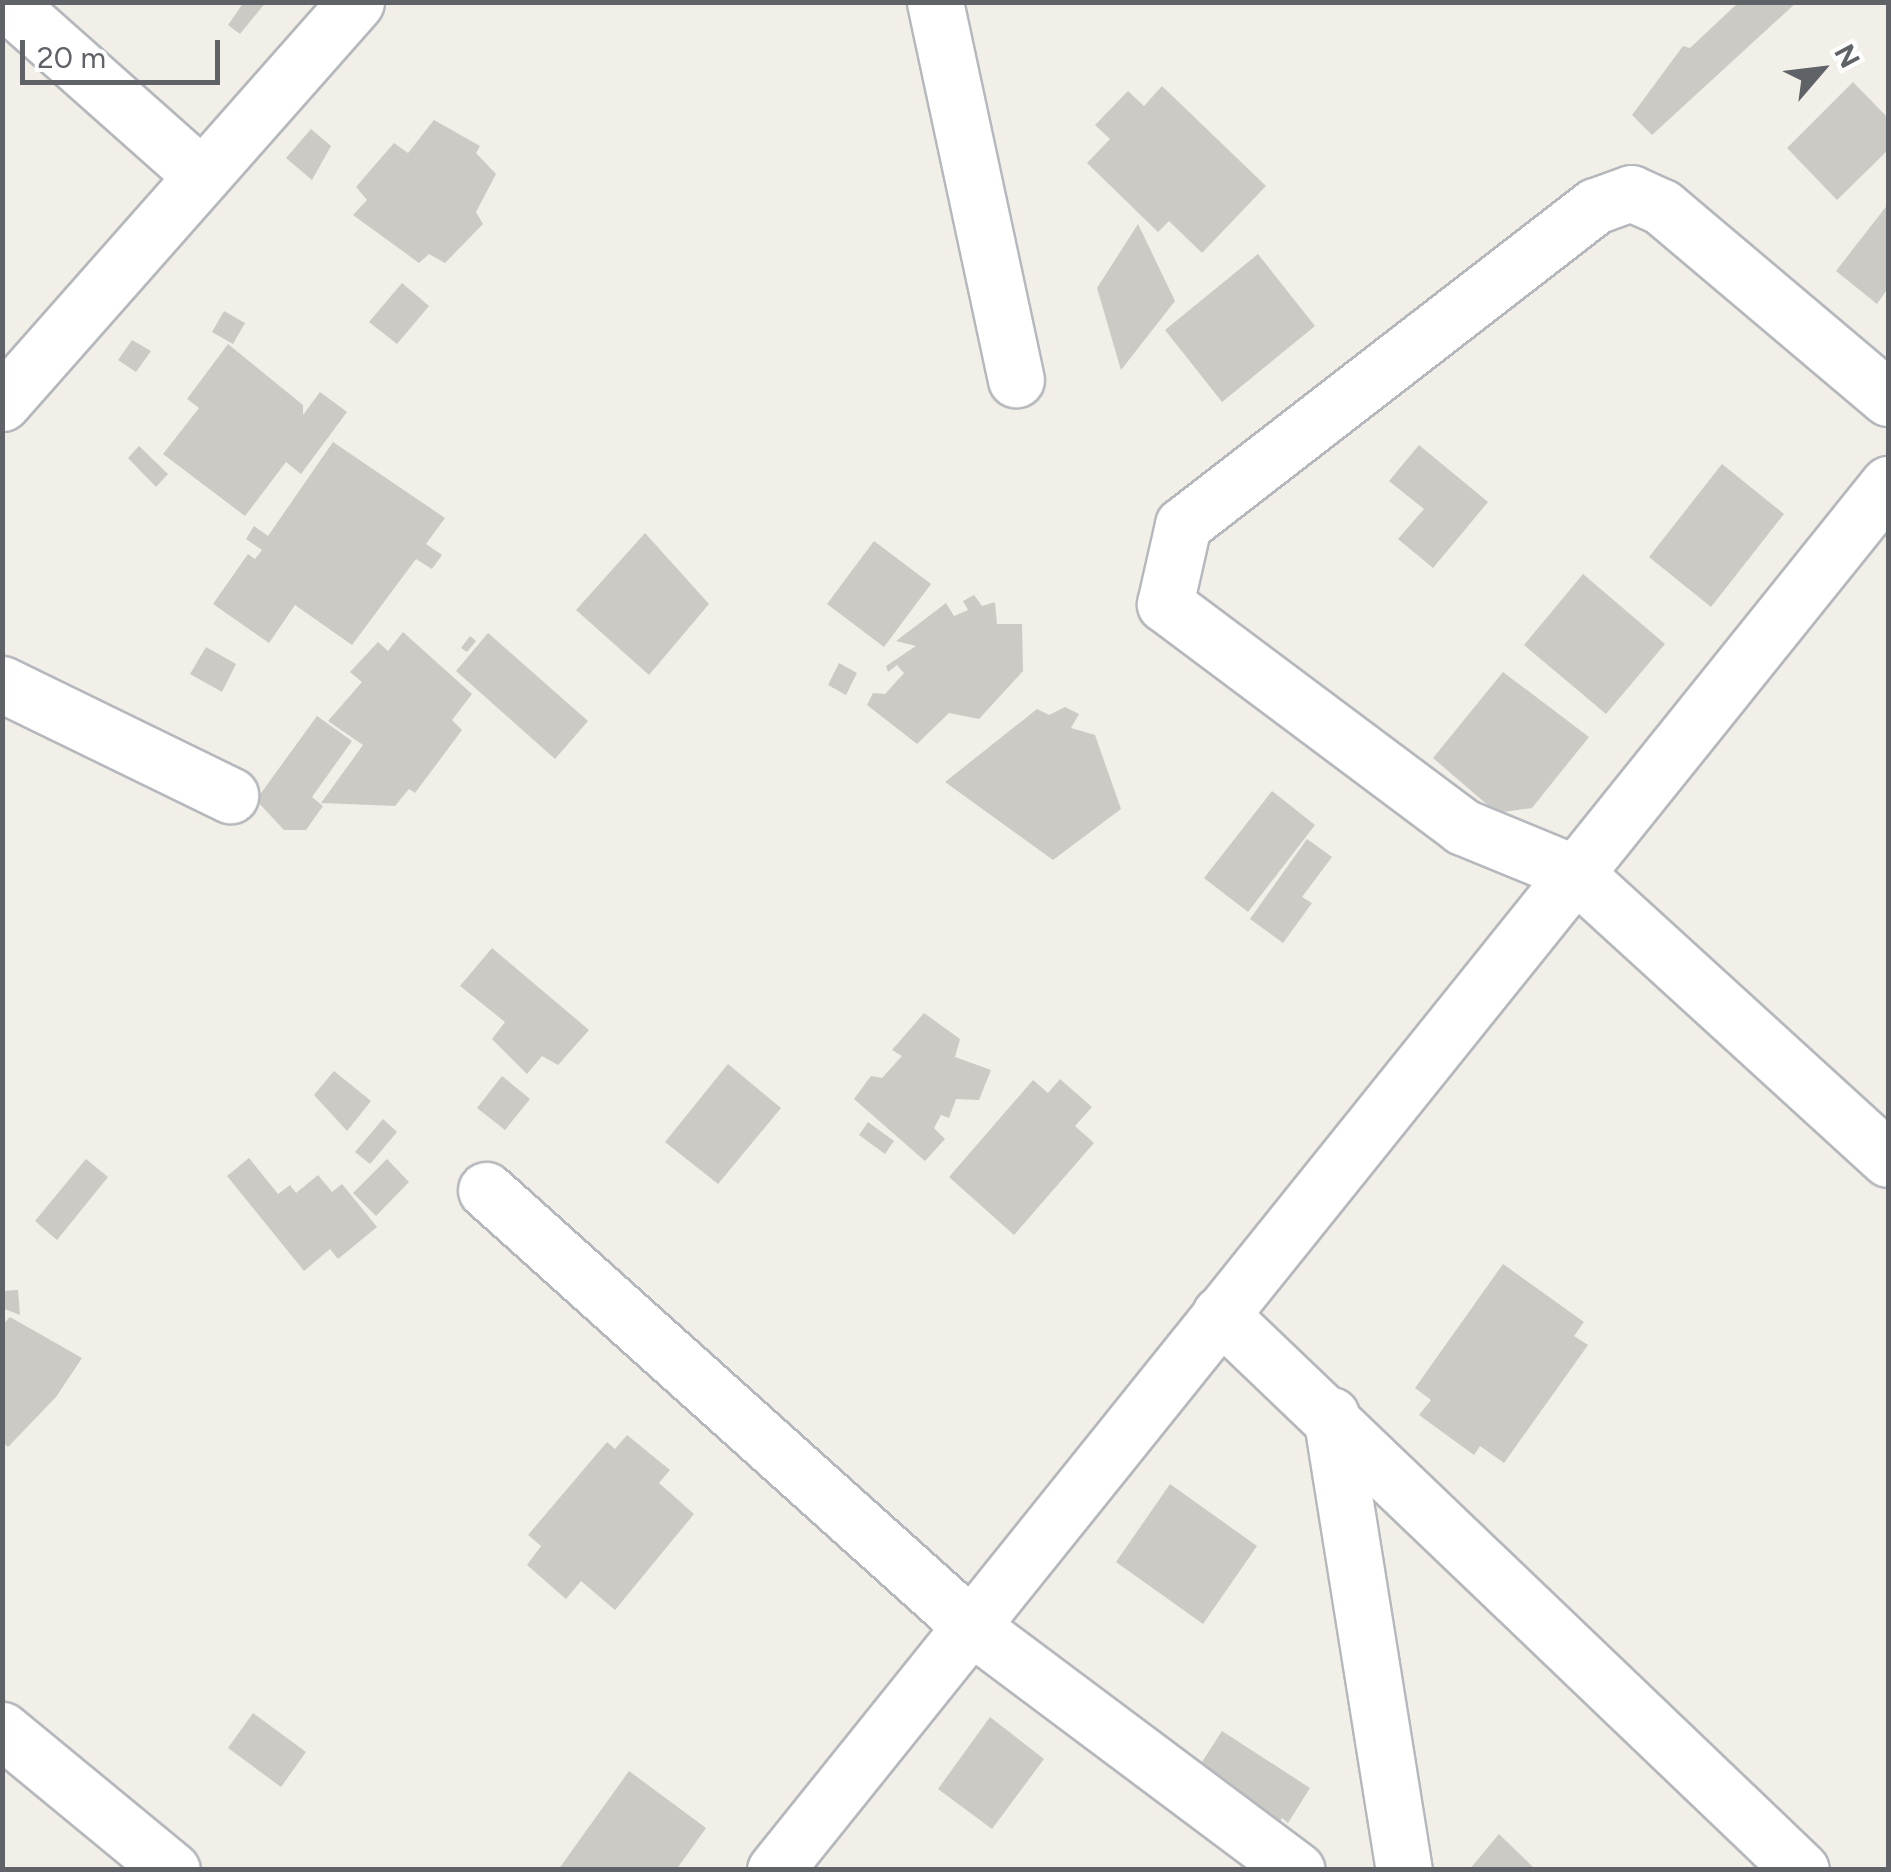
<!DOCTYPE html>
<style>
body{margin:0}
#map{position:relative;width:1891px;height:1872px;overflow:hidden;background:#f1efe8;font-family:Figtree,sans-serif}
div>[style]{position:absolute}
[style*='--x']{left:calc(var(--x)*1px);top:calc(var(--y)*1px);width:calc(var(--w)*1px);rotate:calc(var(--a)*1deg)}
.building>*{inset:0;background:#cccac5}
.roads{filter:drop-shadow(2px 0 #b5b8bc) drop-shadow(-2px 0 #b5b8bc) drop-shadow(0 2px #b5b8bc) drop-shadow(0 -2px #b5b8bc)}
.minor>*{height:55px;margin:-27.5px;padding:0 27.5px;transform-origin:27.5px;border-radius:27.5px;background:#fff}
span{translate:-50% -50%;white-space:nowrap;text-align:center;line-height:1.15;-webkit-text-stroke:10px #fff;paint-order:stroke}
.frame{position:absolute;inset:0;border:5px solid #5f6368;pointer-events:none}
.north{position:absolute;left:1771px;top:20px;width:100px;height:100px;-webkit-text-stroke:8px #fff;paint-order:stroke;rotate:62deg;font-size:28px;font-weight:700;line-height:40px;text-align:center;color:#5f6368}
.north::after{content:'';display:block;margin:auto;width:35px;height:45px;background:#5f6368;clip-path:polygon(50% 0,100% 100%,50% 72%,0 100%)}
.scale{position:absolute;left:20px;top:40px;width:200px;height:45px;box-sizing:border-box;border:5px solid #5f6368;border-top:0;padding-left:12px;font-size:30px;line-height:35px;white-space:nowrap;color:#5f6368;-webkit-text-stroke:8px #fff;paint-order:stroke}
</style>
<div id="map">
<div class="building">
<div style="clip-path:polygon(244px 2px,266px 2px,240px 34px,228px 25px)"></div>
<div style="clip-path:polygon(1739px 2px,1797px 2px,1652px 135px,1632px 115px,1683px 46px,1690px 48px)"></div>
<div style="clip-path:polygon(1853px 82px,1888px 118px,1888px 150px,1837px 200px,1787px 148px)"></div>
<div style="clip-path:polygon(1162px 86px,1266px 186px,1202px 253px,1169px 221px,1158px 232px,1087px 163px,1110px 139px,1095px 125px,1128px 91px,1144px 106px)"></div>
<div style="clip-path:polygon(434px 120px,480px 146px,476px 153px,496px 174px,476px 212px,483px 224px,445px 263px,429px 254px,419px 263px,353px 215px,367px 200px,356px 187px,394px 143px,408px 153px)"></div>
<div style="clip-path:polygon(311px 129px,331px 146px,312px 180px,286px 158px)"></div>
<div style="clip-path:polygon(1888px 204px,1888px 288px,1877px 304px,1836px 271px)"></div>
<div style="clip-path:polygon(1138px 224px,1175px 301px,1121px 370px,1097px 288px)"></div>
<div style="clip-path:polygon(1258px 254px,1315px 326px,1222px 402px,1165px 330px)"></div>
<div style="clip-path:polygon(402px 283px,429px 306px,397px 344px,369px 322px)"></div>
<div style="clip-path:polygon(224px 311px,245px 323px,233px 344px,212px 332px)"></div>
<div style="clip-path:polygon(132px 340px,151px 351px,136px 372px,118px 360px)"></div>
<div style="clip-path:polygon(228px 344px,303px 405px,303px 415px,320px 392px,347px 412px,301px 474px,286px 462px,245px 516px,163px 454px,199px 408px,187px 399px)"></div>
<div style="clip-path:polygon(333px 442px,445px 518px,426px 544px,442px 555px,432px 569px,416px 559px,352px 645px,295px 605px,269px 643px,213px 604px,248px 554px,255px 559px,262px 550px,246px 539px,254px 526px,268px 536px)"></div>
<div style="clip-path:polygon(1419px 445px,1488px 502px,1433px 568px,1398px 539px,1424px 509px,1389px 481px)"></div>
<div style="clip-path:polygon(139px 446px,168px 474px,156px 487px,128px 458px)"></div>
<div style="clip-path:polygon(1722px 464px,1784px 514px,1711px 607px,1649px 557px)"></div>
<div style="clip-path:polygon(645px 533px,709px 604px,649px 675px,576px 610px)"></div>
<div style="clip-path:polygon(874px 541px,931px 584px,884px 647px,827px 604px)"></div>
<div style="clip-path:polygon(1583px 574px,1665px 644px,1606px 714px,1524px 645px)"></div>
<div style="clip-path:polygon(974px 595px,982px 606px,995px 602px,997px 624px,1022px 624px,1023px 671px,979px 719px,949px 713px,917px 744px,867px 705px,873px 693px,885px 694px,904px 673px,897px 665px,888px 672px,886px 666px,916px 646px,896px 641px,946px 603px,954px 616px,968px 610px,963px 601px)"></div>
<div style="clip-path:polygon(403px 632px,472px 694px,452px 720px,462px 730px,415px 793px,409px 789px,395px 806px,321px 803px,363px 745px,328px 721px,362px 682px,350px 672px,378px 642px,388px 651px)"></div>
<div style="clip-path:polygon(488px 633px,588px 721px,555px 759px,456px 671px)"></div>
<div style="clip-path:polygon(470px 636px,476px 641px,467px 652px,461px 648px)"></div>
<div style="clip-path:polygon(206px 647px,236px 664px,222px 692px,190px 674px)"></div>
<div style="clip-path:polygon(839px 663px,857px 673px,846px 695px,828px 685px)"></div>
<div style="clip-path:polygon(1503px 672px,1589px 737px,1532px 808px,1497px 813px,1433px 758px)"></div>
<div style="clip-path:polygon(1065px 707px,1079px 714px,1071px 728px,1095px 735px,1121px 809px,1053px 860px,945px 782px,1037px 709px,1049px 715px)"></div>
<div style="clip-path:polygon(317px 716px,352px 741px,312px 797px,323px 806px,306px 830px,284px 830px,256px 800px)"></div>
<div style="clip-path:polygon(1272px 791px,1315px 825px,1248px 912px,1204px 878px)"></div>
<div style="clip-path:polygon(1307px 839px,1332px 857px,1302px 897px,1312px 903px,1283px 943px,1250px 919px)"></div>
<div style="clip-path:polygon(492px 948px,589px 1030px,558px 1065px,542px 1056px,527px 1074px,492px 1039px,505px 1022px,460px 986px)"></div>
<div style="clip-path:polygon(924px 1013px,960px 1039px,955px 1057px,991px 1070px,979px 1100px,956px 1099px,949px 1118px,941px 1115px,934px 1128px,945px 1139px,925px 1161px,854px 1099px,871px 1076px,882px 1078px,902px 1056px,892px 1050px)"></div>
<div style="clip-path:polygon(728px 1064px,781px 1108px,718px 1184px,665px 1142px)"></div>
<div style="clip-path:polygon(334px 1071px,371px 1101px,347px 1131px,314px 1095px)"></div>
<div style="clip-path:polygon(502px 1076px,530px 1099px,505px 1130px,477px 1108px)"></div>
<div style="clip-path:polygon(1060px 1079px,1092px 1107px,1075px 1126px,1094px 1143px,1014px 1235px,949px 1177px,1033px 1080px,1048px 1093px)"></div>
<div style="clip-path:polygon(383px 1119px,397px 1132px,370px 1164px,355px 1152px)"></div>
<div style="clip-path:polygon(868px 1122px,894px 1141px,885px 1154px,859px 1135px)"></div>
<div style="clip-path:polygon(249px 1158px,278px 1194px,290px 1185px,296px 1193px,318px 1175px,332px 1192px,342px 1184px,377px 1227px,338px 1259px,330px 1249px,304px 1271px,227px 1176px)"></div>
<div style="clip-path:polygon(86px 1159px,108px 1177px,57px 1240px,35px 1221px)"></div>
<div style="clip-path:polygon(387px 1159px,409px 1182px,376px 1216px,353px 1193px)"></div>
<div style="clip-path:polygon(1503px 1264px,1584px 1322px,1574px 1336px,1588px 1345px,1504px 1463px,1480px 1446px,1474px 1455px,1419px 1415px,1431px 1400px,1415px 1388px)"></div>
<div style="clip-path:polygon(18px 1290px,20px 1315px,2px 1308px,2px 1291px)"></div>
<div style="clip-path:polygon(10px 1317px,82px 1358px,56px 1397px,8px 1447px,2px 1442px,2px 1325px)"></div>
<div style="clip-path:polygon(627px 1435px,670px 1470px,659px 1483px,694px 1514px,615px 1610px,581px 1581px,566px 1599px,527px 1565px,541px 1546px,528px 1535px,607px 1442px,615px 1449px)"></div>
<div style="clip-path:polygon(1170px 1484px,1257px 1546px,1203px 1624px,1116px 1562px)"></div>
<div style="clip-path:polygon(253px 1713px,306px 1752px,281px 1787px,228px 1748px)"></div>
<div style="clip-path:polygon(990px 1717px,1044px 1759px,992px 1829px,938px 1789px)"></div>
<div style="clip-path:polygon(1222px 1731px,1310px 1788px,1288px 1823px,1282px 1818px,1275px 1830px,1193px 1776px)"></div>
<div style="clip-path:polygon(629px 1771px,706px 1828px,676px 1870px,558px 1870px)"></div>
<div style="clip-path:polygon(1499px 1834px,1536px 1870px,1469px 1870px)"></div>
</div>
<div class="roads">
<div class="minor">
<div style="--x:6;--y:2;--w:259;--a:41.6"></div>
<div style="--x:935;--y:2;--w:386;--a:77.9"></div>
<div style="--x:1888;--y:398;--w:296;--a:-139.8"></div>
<div style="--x:1662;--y:207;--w:34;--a:-156"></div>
<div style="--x:1631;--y:193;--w:38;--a:160"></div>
<div style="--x:1595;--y:206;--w:521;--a:142.25"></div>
<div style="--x:1183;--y:525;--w:81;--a:102.8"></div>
<div style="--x:1165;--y:604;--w:372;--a:36.8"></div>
<div style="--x:1463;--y:827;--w:121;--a:22.3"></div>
<div style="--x:1575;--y:873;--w:424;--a:42.4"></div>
<div style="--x:2;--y:403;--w:535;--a:-48.56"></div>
<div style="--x:2;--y:684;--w:254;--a:26"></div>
<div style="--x:486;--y:1190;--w:655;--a:41.97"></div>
<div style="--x:973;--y:1628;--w:404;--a:36.8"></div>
<div style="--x:1220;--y:1314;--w:804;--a:43.74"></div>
<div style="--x:1331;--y:1415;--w:461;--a:80.9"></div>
<div style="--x:2;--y:1730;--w:220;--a:39.5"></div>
<div style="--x:775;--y:1870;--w:1778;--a:-51.23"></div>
</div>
</div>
<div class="frame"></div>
<div class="north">N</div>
<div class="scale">20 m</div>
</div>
